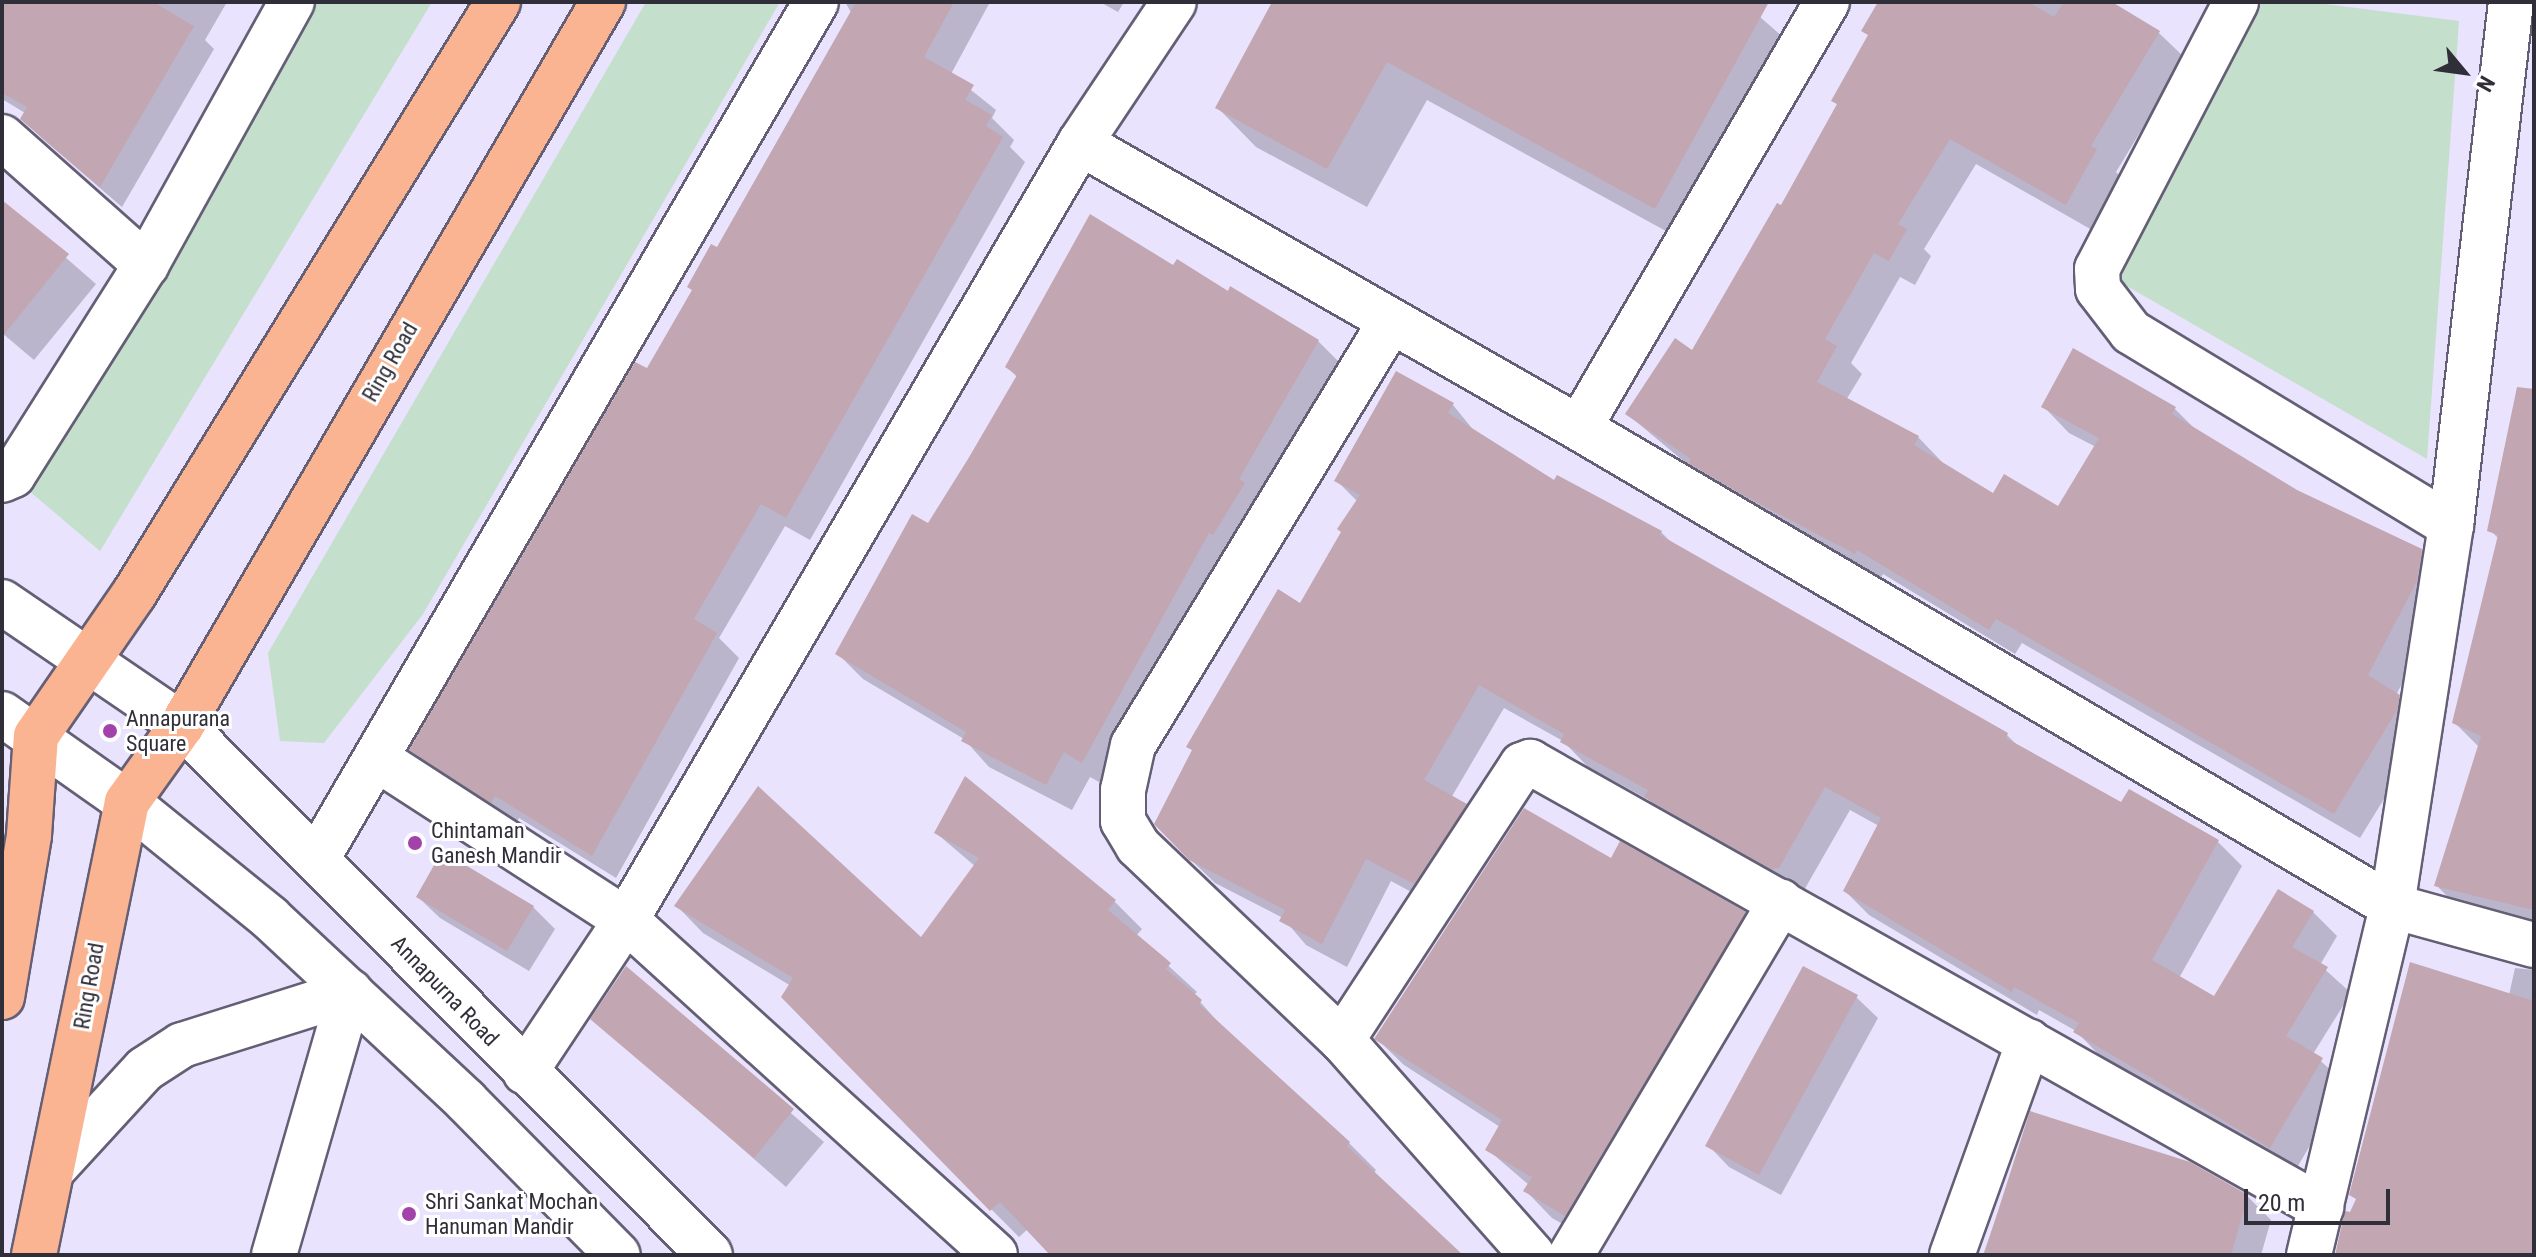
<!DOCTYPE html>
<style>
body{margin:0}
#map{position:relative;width:2536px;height:1257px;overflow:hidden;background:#e9e3fd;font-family:"Roboto Condensed",sans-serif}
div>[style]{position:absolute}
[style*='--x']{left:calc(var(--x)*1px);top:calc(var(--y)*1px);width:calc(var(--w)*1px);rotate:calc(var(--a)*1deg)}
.green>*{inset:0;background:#c4dfcc}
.shadow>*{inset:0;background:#0003}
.building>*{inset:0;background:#c2a6b1}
.roads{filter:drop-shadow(2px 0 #645f75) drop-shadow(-2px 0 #645f75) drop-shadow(0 2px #645f75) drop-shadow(0 -2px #645f75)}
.street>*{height:44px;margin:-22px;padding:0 22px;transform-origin:22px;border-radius:22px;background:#fff}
.secondary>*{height:44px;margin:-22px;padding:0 22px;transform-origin:22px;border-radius:22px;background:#fff}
.highway>*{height:44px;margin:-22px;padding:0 22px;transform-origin:22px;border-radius:22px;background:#fab492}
.dots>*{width:22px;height:22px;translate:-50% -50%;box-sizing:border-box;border:4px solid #fff;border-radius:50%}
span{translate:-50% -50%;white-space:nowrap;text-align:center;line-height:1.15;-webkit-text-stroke:6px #fff;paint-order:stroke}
.street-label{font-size:22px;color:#302e38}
.poi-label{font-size:22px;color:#302e38}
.left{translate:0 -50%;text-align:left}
.frame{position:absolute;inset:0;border:4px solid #302e38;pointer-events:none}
.north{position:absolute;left:2424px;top:32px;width:80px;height:80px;-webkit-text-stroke:6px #fff;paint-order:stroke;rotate:119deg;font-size:22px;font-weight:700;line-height:32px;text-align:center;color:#302e38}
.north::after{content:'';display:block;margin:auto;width:28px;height:36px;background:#302e38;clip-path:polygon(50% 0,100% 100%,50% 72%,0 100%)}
.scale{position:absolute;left:2244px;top:1189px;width:146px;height:36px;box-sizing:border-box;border:4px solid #302e38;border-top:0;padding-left:10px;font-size:24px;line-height:28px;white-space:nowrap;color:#302e38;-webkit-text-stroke:6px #fff;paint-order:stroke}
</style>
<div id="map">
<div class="green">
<div style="clip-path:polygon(314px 2px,432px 2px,100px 551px,28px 490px)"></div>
<div style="clip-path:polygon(646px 2px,780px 2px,423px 614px,324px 743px,280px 741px,268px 653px)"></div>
<div style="clip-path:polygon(2254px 2px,2309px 2px,2459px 21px,2427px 459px,2113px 278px)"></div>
</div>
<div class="shadow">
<div style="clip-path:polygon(2px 2px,227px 2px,205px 40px,214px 49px,122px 207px,44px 140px,22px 119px,25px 113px,2px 99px)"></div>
<div style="clip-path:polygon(845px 2px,990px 2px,951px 74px,996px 110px,992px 118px,1014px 140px,1010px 147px,1025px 162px,810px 540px,785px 526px,719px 638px,739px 658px,616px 878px,519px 818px,515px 825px,435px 773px,412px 750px,647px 371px,852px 14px)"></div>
<div style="clip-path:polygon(1100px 2px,1124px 2px,1118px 12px)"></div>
<div style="clip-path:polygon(1269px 2px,1743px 2px,1801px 53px,1695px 247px,1427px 100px,1367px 207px,1256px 147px,1217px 107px,1273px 5px)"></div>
<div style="clip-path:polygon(1880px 2px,2108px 2px,2159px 33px,2185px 58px,2116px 172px,2121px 177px,2092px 230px,1976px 164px,1924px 249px,1931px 256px,1915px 285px,1900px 277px,1851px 363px,1862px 374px,1846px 400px,1918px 437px,1943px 463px,1994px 495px,2059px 509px,2096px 447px,2069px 433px,2044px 407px,2175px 409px,2199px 433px,2296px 491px,2421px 551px,2447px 577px,2442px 608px,2396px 695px,2424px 722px,2422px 737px,2360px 838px,2022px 643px,2015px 654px,1883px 574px,1881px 578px,1717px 489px,1627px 414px,1693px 353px,1782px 208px,1839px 106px,1833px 100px,1870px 36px)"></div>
<div style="clip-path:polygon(2px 202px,96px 284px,34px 360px,2px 333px)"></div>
<div style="clip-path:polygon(1174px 268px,1318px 341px,1344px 367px,1108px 787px,1090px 777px,1072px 810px,989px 767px,964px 739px,863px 679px,837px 653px,929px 526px,1018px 378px,1007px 367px)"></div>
<div style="clip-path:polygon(2534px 395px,2534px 927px,2460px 909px,2436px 885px,2479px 747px,2454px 722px,2499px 539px,2490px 530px)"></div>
<div style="clip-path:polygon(1453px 405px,1475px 432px,1555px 482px,1661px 532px,1675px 546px,2007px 735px,2020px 748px,2122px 805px,2218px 842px,2242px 866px,2179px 978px,2214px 999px,2313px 912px,2337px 936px,2320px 965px,2351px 993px,2313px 1054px,2346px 1084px,2295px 1171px,2100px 1056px,2076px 1031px,2039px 1010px,2037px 1015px,1869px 915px,1845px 891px,1879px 826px,1850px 810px,1803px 892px,1671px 821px,1649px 800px,1587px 766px,1563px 741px,1504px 708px,1451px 798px,1490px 830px,1439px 907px,1391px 881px,1347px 967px,1306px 945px,1283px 918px,1215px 883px,1185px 854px,1301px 605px,1358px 502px,1336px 480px)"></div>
<div style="clip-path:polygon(936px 833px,1115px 902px,1142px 929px,1136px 936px,1197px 992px,1194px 995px,1226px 1031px,1349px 1143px,1376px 1170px,1373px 1174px,1461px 1255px,1055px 1255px,1029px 1228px,1019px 1237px,992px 1210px,784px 997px,791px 986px,703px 933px,676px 905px,921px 940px,976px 867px)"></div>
<div style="clip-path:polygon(1611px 860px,1745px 914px,1771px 940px,1592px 1241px,1552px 1218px,1526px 1191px,1529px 1185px,1487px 1149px,1500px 1127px,1404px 1065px,1377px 1039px)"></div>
<div style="clip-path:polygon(418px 897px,533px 907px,555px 929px,529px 971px,440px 918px)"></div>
<div style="clip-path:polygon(2515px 968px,2534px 970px,2534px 1255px,2337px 1255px,2357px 1200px,2351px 1194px,2509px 995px)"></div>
<div style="clip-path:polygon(626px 969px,824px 1142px,786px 1187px,593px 1018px)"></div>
<div style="clip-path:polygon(1856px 997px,1878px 1018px,1781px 1195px,1729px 1167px,1708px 1145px)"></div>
<div style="clip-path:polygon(2032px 1114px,2247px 1196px,2271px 1220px,2261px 1255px,1983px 1255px)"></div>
</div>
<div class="building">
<div style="clip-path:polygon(2px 2px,153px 2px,194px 26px,100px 187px,20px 119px,27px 107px,2px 93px)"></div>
<div style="clip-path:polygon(856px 2px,954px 2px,924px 57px,974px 85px,965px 100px,992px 115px,986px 126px,1003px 137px,786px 518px,761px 504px,694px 619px,717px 633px,592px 856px,495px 796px,491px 803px,409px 750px,635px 362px,647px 368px,692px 290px,687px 287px,711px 244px,717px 247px)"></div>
<div style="clip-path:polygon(1272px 2px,1769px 2px,1655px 209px,1387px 62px,1327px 169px,1215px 108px)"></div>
<div style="clip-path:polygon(1878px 2px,2028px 2px,2054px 17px,2064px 2px,2112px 2px,2160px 31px,2091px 146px,2097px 149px,2066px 205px,1950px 139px,1898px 224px,1907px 229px,1889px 261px,1874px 253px,1825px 339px,1837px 346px,1817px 382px,1919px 436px,1914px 445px,1993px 493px,2004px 474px,2058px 506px,2099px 438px,2041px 407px,2073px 348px,2176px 407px,2172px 414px,2297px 490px,2422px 549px,2417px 581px,2368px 675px,2400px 695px,2397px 710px,2334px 814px,1996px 619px,1989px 630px,1857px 550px,1855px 554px,1745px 496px,1689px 463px,1691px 459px,1625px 414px,1675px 338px,1692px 350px,1777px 203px,1781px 205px,1837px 104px,1831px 101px,1868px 35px,1861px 31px)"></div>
<div style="clip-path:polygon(2px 200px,69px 254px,2px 337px)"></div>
<div style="clip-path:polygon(1090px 214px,1173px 265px,1177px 259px,1228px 291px,1230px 286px,1319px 340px,1239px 479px,1245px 483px,1213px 535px,1209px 533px,1082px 763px,1064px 752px,1046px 785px,961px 741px,966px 732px,835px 654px,912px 514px,928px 523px,968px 459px,1017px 375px,1005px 367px)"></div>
<div style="clip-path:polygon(1396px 371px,1454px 403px,1448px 413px,1554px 480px,1557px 475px,1662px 531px,1660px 535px,2008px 733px,2006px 738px,2121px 802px,2129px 789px,2219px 840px,2152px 960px,2214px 996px,2278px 889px,2314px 911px,2292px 947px,2328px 967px,2286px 1036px,2323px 1058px,2270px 1148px,2073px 1032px,2079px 1023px,2014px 987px,2012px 992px,1843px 891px,1881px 818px,1825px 787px,1779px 868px,1771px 869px,1644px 797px,1648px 790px,1560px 742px,1564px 734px,1479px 685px,1424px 780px,1467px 804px,1414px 884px,1366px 859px,1322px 944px,1279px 921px,1285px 910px,1189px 860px,1154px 824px,1192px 750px,1186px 747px,1278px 589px,1300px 603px,1341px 532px,1337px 529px,1360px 495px,1334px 481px)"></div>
<div style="clip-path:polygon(2517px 387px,2534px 389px,2534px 910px,2434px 886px,2481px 736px,2452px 723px,2498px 535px,2487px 531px)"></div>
<div style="clip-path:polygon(965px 776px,1116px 900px,1108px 910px,1171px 963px,1166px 969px,1202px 1000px,1199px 1004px,1350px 1142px,1347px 1146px,1463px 1255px,1050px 1255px,1000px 1202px,990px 1211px,781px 997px,793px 978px,674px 906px,758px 786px,921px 937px,979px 858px,934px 833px)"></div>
<div style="clip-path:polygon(1524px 808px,1611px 858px,1620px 841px,1746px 912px,1565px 1216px,1523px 1191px,1532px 1177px,1485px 1150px,1502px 1120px,1374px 1039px)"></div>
<div style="clip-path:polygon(442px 851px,534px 906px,507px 951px,416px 897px)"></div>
<div style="clip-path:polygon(2410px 962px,2534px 1001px,2534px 1255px,2335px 1255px,2345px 1211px,2350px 1212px,2356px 1199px,2349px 1195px)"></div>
<div style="clip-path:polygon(626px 966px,794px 1109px,754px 1158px,590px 1019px)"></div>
<div style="clip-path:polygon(1803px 966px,1858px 995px,1759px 1175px,1705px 1146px)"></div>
<div style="clip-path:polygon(2030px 1111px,2190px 1162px,2248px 1195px,2231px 1255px,1984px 1255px)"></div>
</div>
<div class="roads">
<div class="street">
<div style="--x:2236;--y:2;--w:301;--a:117.5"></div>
<div style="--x:2097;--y:269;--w:20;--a:87"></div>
<div style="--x:2098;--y:289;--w:54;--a:52.5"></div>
<div style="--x:2131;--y:332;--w:374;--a:31.2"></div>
<div style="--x:2;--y:137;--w:193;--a:41.6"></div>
<div style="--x:1080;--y:143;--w:575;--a:29.73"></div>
<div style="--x:1579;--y:428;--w:943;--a:30.45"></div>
<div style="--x:2392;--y:906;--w:147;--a:15.4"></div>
<div style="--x:1391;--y:321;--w:496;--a:121.3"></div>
<div style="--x:1133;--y:745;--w:46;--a:102.5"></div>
<div style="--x:1123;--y:790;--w:31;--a:90"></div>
<div style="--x:1123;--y:821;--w:29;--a:59"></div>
<div style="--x:1138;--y:846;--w:282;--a:43.6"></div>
<div style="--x:1342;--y:1040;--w:287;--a:48.5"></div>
<div style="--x:1579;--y:428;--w:493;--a:-59.8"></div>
<div style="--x:2;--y:480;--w:12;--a:-24"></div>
<div style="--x:13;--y:475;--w:249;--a:-57.7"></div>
<div style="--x:146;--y:265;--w:301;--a:-61"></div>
<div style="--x:377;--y:759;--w:297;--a:32.9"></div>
<div style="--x:626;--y:920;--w:498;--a:42.2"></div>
<div style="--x:1342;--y:1040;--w:329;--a:-56.8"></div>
<div style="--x:1522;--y:765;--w:9;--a:-21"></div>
<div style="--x:1530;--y:762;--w:908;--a:29.36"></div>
<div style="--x:525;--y:1072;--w:182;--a:-56.4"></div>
<div style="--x:626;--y:920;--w:900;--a:-59.7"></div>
<div style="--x:1080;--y:143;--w:169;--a:-56.3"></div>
<div style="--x:274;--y:1255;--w:274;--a:-73.9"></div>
<div style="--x:1571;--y:1255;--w:411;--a:-59.3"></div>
<div style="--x:1952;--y:1255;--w:227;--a:-70.2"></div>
<div style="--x:2309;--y:1255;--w:359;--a:-76.6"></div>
<div style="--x:2392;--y:906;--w:385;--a:-81.2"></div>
<div style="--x:2451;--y:526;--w:527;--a:-83.47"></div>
</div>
<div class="secondary">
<div style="--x:2;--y:602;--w:218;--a:34.3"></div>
<div style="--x:182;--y:725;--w:748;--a:45.11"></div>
<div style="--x:2;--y:714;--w:153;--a:35.1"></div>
<div style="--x:127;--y:802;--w:184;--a:39"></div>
<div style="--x:270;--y:918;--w:268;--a:43"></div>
<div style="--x:466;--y:1101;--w:216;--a:45.4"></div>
<div style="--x:318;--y:857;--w:989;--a:-59.78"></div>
<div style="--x:52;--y:1170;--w:137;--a:-47.4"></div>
<div style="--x:145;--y:1069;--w:44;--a:-33"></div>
<div style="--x:182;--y:1045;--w:176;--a:-17.5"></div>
</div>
<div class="highway">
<div style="--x:2;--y:997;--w:164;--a:-80.5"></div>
<div style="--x:29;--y:835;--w:99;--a:-86"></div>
<div style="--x:36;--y:736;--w:173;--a:-55.4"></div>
<div style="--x:134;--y:594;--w:695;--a:-58.41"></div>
<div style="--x:34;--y:1255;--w:462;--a:-78.4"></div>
<div style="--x:127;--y:802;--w:95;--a:-54.5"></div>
<div style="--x:182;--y:725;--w:837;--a:-59.79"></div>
</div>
</div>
<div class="dots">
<div style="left:110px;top:731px;background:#a242aa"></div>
<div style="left:415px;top:843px;background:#a242aa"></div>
<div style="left:409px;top:1214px;background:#a242aa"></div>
</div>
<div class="street-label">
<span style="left:390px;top:362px;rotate:-60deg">Ring Road</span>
<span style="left:89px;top:986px;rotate:-80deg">Ring Road</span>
<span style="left:445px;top:991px;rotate:46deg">Annapurna Road</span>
</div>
<div class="poi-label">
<span class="left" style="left:126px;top:731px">Annapurana<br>Square</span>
<span class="left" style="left:431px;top:843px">Chintaman<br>Ganesh Mandir</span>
<span class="left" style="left:425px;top:1214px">Shri Sankat Mochan<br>Hanuman Mandir</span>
</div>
<div class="frame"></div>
<div class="north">N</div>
<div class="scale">20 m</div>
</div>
